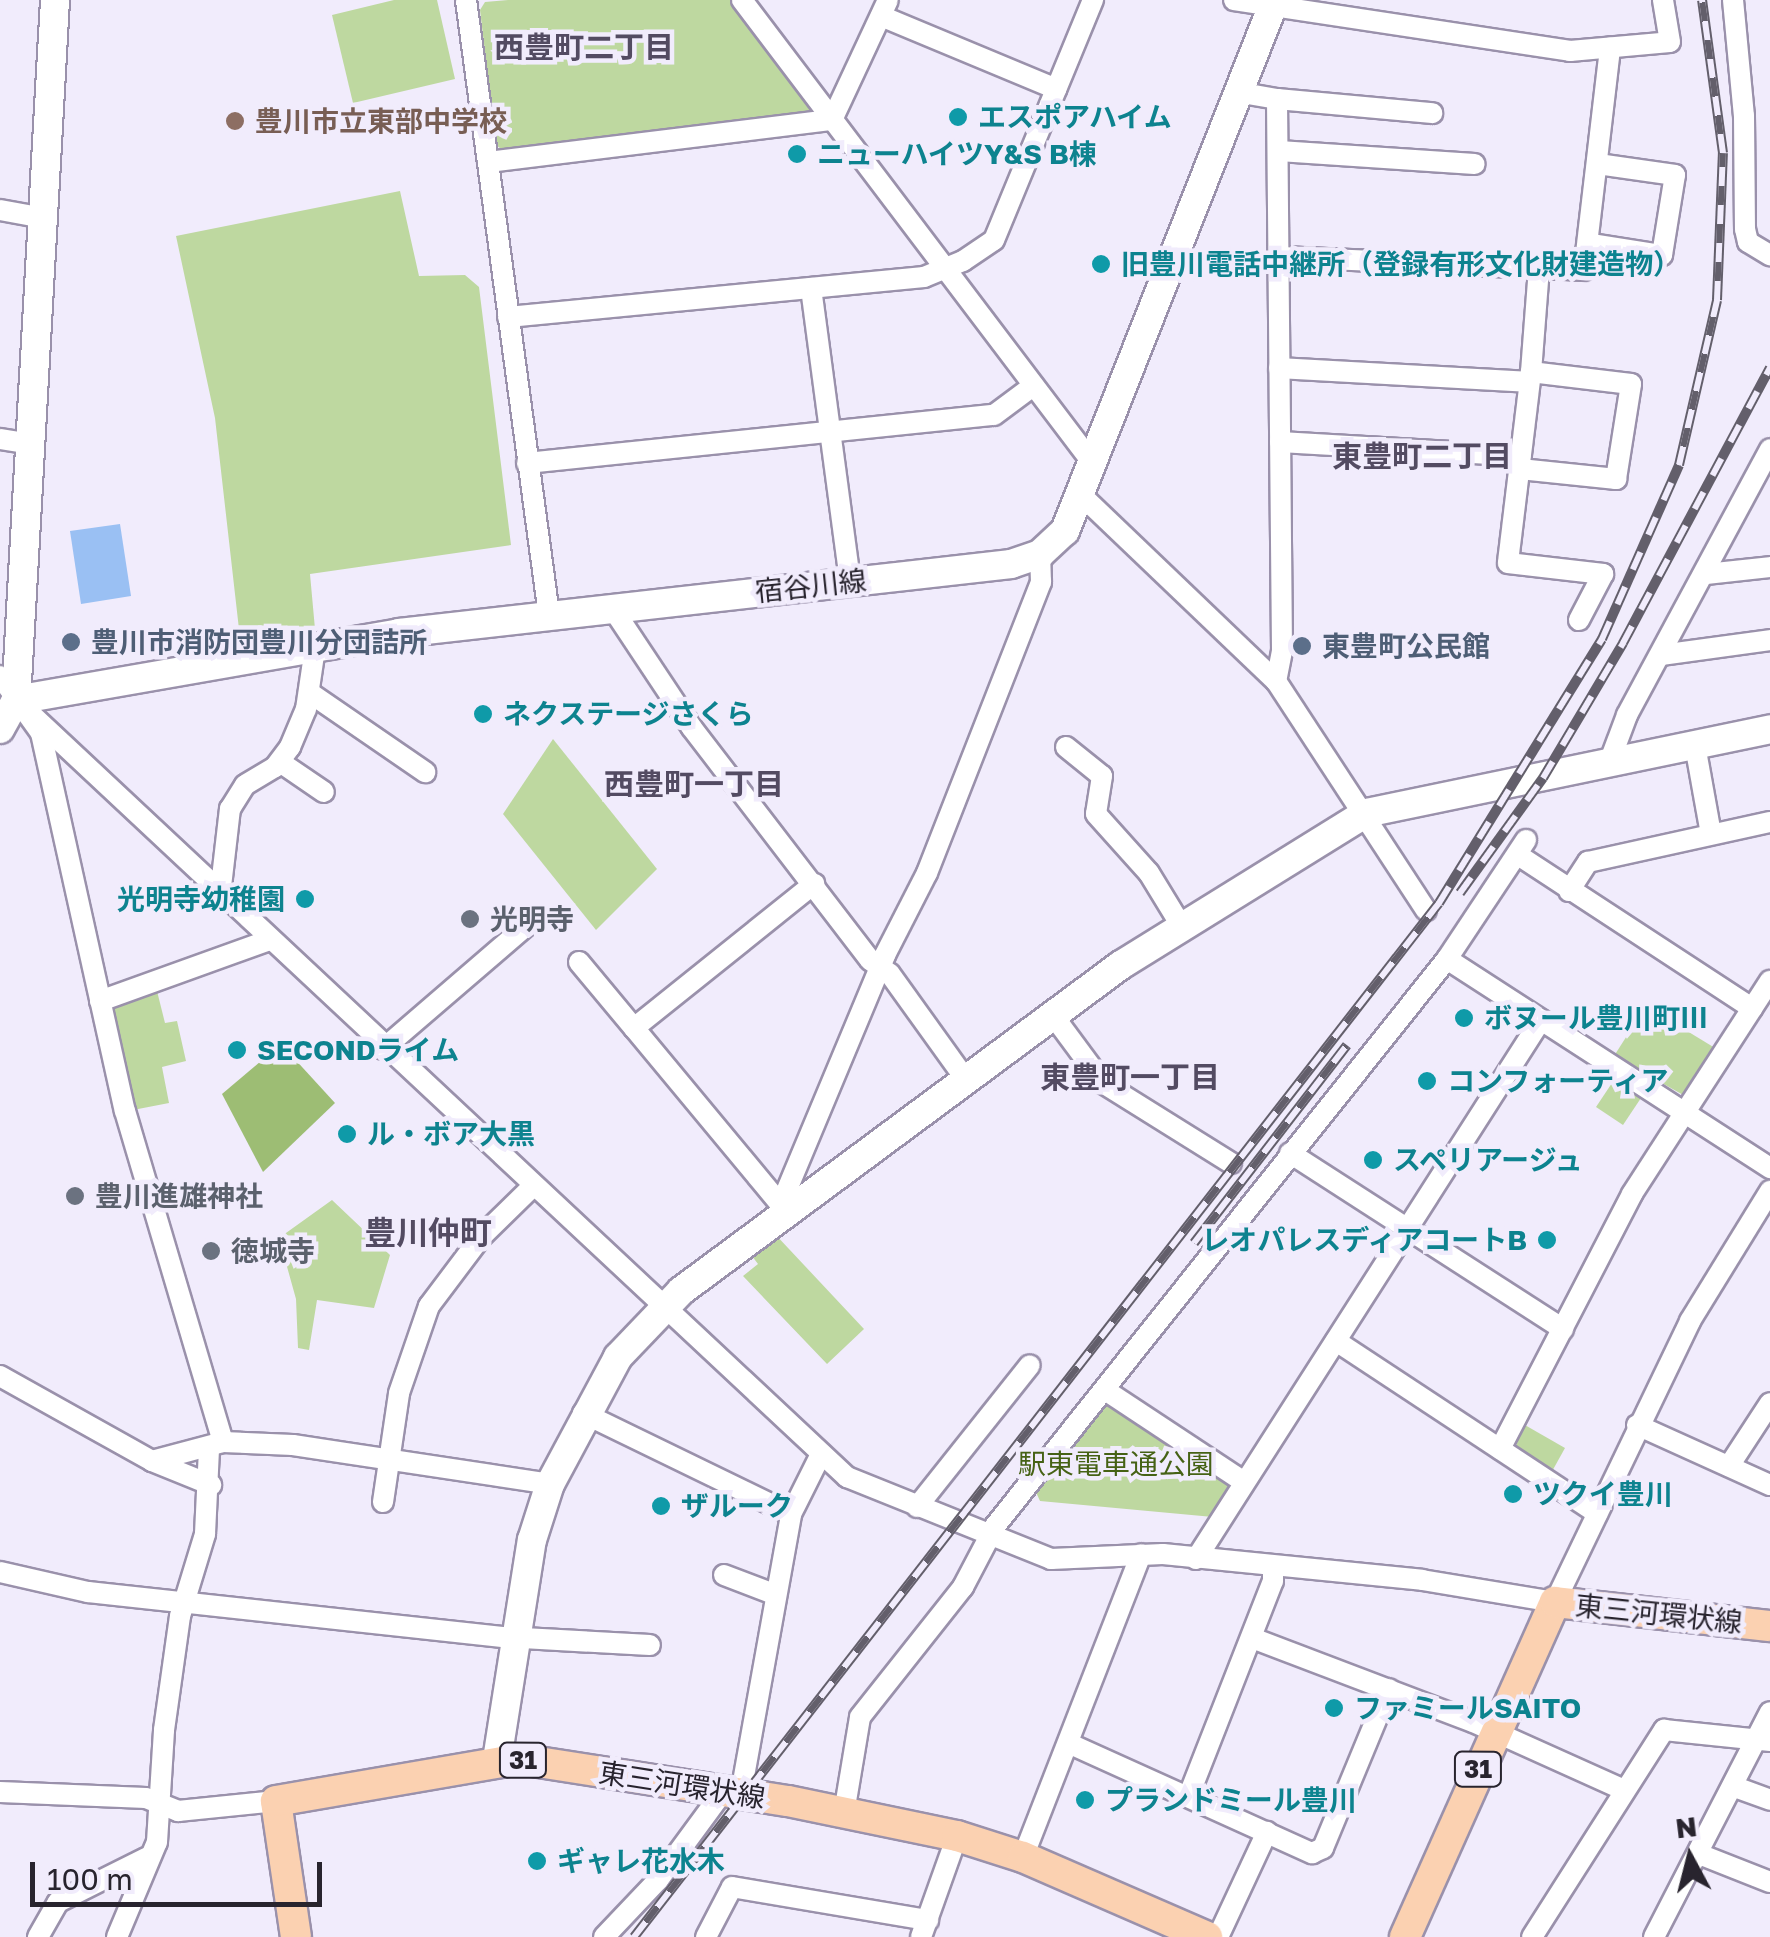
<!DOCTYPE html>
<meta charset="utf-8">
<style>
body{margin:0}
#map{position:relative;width:1770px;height:1937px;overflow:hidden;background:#f1ecfc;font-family:"Golos Text","Noto Sans JP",sans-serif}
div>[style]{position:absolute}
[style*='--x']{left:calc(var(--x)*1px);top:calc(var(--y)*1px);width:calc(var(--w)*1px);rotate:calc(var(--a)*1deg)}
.green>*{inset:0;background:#bed8a0}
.forest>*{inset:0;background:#9dbd74}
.water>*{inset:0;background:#9ac0f3}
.roads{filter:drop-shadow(2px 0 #9a91ab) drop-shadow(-2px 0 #9a91ab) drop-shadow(0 2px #9a91ab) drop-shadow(0 -2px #9a91ab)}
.street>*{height:20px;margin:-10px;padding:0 10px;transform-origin:10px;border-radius:10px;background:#fff}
.secondary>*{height:28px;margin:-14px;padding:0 14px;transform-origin:14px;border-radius:14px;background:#fff}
.primary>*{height:30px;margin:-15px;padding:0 15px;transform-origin:15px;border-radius:15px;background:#fbd1b1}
.rail>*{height:10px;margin-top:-5px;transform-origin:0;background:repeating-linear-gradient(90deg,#f1ecfc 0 19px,#635f6b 0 38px);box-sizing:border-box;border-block:2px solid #635f6b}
.dots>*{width:28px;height:28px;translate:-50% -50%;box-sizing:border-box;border:5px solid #f1ecfc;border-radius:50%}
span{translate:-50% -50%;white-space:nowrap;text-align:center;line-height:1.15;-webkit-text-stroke:9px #f1ecfc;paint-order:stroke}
.shield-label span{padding:2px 8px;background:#f1ecfc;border:2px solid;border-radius:8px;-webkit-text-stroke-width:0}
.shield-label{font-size:25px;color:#28242e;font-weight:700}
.culture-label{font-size:28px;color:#0d838f;font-weight:700}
.left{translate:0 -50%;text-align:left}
.right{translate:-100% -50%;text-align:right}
.education-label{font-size:28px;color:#785e54;font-weight:700}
.street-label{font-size:28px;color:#28242e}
.service-label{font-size:28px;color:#4e5e75;font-weight:700}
.worship-label{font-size:28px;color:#5b616d;font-weight:700}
.park-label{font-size:28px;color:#466215}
.neighbourhood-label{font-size:30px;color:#534b62;font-weight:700}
.quarter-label{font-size:32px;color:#534b62;font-weight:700}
.north{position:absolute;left:1640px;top:1807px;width:100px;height:100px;-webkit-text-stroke:8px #f1ecfc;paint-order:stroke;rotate:353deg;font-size:28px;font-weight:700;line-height:40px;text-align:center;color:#28242e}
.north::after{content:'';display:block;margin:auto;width:35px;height:45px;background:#28242e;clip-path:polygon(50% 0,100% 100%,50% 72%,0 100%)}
.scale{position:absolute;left:30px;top:1862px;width:292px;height:45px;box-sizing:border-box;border:5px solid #28242e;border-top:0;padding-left:12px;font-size:30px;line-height:35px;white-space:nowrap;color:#28242e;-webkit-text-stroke:8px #f1ecfc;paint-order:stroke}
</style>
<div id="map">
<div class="green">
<div style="clip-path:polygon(394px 0,437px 0,455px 79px,353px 103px,332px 15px)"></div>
<div style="clip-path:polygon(508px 0,733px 0,813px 107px,811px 119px,505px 152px,496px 145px,480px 10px,485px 2px)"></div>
<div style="clip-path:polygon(400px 191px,419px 276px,465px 275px,479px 287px,511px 545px,310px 574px,315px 629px,240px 638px,215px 418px,176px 236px)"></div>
<div style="clip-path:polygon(553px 739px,657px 869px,596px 930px,503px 814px)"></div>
<div style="clip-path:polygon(157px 991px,165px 1023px,177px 1021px,186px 1061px,162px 1067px,169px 1103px,133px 1110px,110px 1008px)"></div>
<div style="clip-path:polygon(1646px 1006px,1715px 1048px,1685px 1096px,1614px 1056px)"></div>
<div style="clip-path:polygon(1616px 1077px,1643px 1095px,1623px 1125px,1596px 1107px)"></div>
<div style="clip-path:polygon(332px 1200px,390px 1255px,374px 1308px,317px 1300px,309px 1350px,298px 1348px,296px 1299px,279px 1238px)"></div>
<div style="clip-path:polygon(774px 1233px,864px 1329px,827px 1364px,743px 1276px,758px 1264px,749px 1252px)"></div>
<div style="clip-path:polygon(1111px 1404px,1228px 1479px,1230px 1491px,1213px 1517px,1040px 1501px,1035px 1490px,1101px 1406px)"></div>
<div style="clip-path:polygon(1523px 1424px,1565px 1448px,1550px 1475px,1514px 1453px)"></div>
</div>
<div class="forest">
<div style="clip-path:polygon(281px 1044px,335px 1103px,263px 1172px,222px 1094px)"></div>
</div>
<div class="water">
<div style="clip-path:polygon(120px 524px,131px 596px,81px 604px,70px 531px)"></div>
</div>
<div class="roads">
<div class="street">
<div style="--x:466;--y:0;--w:621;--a:82.31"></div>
<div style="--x:742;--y:0;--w:578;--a:52.87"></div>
<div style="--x:1234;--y:0;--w:340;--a:8.6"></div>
<div style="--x:1570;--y:51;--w:100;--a:-5.1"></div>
<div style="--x:1670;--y:42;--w:43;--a:-99.5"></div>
<div style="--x:1733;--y:0;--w:117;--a:84.6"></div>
<div style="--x:1744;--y:116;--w:113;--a:89.5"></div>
<div style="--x:1745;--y:229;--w:13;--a:77"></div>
<div style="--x:1748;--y:242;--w:26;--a:31"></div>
<div style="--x:881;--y:16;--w:190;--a:22.6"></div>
<div style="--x:1237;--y:92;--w:41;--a:9.9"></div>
<div style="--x:1277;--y:99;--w:552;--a:89.48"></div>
<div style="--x:1282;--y:651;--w:31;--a:101"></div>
<div style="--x:1277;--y:99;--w:156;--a:5.2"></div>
<div style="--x:1279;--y:151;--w:196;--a:3.8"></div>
<div style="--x:488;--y:162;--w:347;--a:-7"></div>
<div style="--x:832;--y:120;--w:132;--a:-65"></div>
<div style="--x:0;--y:210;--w:45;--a:10.3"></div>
<div style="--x:1591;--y:244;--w:72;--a:8.8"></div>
<div style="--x:1662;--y:255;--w:81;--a:-80.8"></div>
<div style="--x:1675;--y:175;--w:78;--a:-171.9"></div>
<div style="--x:1279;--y:257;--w:305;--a:2.4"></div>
<div style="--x:1584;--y:270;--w:224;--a:-83.3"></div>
<div style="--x:811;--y:288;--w:297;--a:82.4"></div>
<div style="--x:508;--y:317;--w:418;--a:-5.5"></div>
<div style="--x:924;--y:277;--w:42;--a:-22.3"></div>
<div style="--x:963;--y:261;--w:37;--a:-34"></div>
<div style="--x:994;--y:240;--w:260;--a:-67.6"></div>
<div style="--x:1279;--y:368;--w:247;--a:3.2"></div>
<div style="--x:1531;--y:372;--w:192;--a:96.9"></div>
<div style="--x:1508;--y:563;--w:96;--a:6.6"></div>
<div style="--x:1603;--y:574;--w:52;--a:117.6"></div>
<div style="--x:0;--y:439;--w:32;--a:9"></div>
<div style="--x:1280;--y:442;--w:241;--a:3.3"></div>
<div style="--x:527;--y:463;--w:469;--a:-5.9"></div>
<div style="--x:994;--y:415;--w:49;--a:-36.6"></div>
<div style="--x:1520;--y:469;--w:97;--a:5.9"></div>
<div style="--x:1616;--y:479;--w:96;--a:-81"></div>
<div style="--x:1631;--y:384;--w:101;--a:-173.2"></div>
<div style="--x:1531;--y:372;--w:104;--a:-85.6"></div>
<div style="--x:1080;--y:494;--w:271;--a:43.7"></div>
<div style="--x:1276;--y:681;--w:274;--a:56.8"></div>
<div style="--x:1706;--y:574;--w:64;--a:-6.2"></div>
<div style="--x:611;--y:606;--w:146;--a:56.4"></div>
<div style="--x:692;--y:728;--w:292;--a:52.5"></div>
<div style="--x:870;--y:960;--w:24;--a:35"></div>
<div style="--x:890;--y:974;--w:127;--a:54.3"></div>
<div style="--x:1661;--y:655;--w:110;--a:-7.8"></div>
<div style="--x:0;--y:676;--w:70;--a:54.3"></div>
<div style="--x:41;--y:733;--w:387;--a:77.5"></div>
<div style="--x:125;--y:1111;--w:345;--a:73.5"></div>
<div style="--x:310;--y:693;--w:140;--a:34.5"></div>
<div style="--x:16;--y:700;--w:1138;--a:43.08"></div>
<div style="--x:847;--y:1477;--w:220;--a:21.9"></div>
<div style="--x:1051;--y:1559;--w:112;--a:-2.6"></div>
<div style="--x:1163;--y:1554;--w:260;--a:5.7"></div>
<div style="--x:1422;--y:1580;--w:135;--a:9.4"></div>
<div style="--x:1555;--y:1602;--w:312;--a:-64.3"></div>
<div style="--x:1690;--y:1321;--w:153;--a:-58.4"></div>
<div style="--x:1695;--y:745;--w:90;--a:79.8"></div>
<div style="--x:1066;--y:747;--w:46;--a:38.9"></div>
<div style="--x:1102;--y:776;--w:38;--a:99"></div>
<div style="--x:1096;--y:814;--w:79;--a:48.1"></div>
<div style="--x:1149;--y:873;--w:63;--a:58.6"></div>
<div style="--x:280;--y:762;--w:53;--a:34.3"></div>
<div style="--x:1609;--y:763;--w:51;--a:-69.4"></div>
<div style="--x:1627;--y:715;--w:302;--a:-61.7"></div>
<div style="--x:1518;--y:855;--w:280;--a:33.2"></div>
<div style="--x:1569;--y:891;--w:35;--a:-57"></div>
<div style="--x:1588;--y:862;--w:186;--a:-12.4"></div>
<div style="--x:220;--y:895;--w:87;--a:-83.4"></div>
<div style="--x:230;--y:809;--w:28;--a:-58"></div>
<div style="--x:245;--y:785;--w:35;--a:-31"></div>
<div style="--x:275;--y:767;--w:25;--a:-53"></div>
<div style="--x:290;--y:747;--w:41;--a:-67.2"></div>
<div style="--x:306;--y:709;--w:62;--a:-81.6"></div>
<div style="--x:1447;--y:959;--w:385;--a:32.9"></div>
<div style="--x:579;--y:962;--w:86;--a:50.2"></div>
<div style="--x:100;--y:1001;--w:180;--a:-19.8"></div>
<div style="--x:1052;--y:1014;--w:86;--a:53.5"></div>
<div style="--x:1103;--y:1083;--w:151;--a:32"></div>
<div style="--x:383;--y:1049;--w:198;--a:-40.7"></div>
<div style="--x:1290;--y:1153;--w:325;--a:32.8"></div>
<div style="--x:786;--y:1211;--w:19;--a:-90"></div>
<div style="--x:786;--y:1192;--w:257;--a:-67.3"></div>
<div style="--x:885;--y:955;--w:92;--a:-62.9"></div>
<div style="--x:927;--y:873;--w:313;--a:-68.6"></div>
<div style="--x:1041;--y:582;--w:28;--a:-92"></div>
<div style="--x:786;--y:1211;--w:238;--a:-129.7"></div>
<div style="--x:634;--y:1028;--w:231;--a:-38.7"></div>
<div style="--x:1336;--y:1341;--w:313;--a:33.4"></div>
<div style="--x:0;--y:1376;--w:174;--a:29.2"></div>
<div style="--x:152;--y:1461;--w:73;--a:-15"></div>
<div style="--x:223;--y:1442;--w:70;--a:2.5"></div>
<div style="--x:293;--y:1445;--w:260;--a:8.6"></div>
<div style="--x:1105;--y:1390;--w:167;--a:33.5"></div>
<div style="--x:583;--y:1413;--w:231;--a:25.9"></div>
<div style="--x:1637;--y:1425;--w:146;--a:24.3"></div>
<div style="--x:1500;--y:1449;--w:287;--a:-62.6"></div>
<div style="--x:1632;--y:1194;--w:254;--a:-57.1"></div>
<div style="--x:152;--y:1461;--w:64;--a:22.1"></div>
<div style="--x:1729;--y:1466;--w:75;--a:-56.9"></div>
<div style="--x:383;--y:1502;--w:110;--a:-81.6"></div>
<div style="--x:399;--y:1393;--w:92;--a:-71"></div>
<div style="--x:429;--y:1306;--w:86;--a:-53"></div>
<div style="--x:481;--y:1237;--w:71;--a:-44.4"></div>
<div style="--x:917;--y:1507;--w:181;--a:-51.5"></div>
<div style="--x:1196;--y:1559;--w:640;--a:-57.38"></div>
<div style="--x:0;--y:1572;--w:90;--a:12.8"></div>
<div style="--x:88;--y:1592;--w:419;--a:6.2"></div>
<div style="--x:505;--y:1637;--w:145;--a:3.2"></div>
<div style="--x:724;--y:1575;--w:53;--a:20.8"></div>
<div style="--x:1252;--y:1638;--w:236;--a:20.8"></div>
<div style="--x:1473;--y:1722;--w:166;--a:24.2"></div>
<div style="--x:1068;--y:1743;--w:268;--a:24.3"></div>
<div style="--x:1312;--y:1853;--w:12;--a:-24"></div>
<div style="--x:1323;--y:1848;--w:172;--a:-67.5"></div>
<div style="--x:1735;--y:1787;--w:37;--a:20"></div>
<div style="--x:0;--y:1792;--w:146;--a:2.4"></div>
<div style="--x:146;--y:1798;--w:35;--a:22"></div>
<div style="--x:178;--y:1811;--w:99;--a:-5.8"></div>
<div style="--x:741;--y:1793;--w:283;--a:-79.8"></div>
<div style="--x:791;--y:1514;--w:67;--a:-63.4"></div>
<div style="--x:1189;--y:1795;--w:230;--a:-68.6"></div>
<div style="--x:1273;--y:1581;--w:13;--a:-90"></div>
<div style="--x:844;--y:1813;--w:97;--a:-80.5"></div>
<div style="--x:860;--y:1717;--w:166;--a:-51.6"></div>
<div style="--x:963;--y:1587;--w:69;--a:-62.3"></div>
<div style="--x:995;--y:1526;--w:725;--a:-51.44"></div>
<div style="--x:1447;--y:959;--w:143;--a:-56.4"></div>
<div style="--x:1699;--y:1854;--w:76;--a:21.5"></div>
<div style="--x:1023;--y:1857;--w:325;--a:-68.7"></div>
<div style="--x:38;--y:1937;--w:40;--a:-60.3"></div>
<div style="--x:58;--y:1902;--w:98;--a:-26.6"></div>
<div style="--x:117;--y:1937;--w:103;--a:-67.2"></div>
<div style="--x:157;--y:1842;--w:112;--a:-86.4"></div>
<div style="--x:164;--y:1730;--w:115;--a:-82"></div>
<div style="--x:180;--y:1616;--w:86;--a:-73"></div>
<div style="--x:205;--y:1534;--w:86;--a:-87.3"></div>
<div style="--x:604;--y:1937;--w:79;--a:-46.5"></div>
<div style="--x:658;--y:1880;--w:108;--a:-53.7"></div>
<div style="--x:706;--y:1937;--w:56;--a:-62.5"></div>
<div style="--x:732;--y:1887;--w:199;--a:9.6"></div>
<div style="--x:921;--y:1937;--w:107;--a:-70.4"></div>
<div style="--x:1218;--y:1937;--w:116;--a:-65"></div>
<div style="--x:1532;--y:1937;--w:246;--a:-57.5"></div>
<div style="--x:1664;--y:1730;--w:107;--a:5.9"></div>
<div style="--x:1654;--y:1937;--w:253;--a:-62.7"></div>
</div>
<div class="secondary">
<div style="--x:16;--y:700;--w:701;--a:-86.81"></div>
<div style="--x:0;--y:729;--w:33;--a:-61"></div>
<div style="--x:16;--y:700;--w:389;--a:-9.9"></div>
<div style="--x:399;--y:633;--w:616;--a:-6.43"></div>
<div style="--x:1011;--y:564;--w:31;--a:-19"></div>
<div style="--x:1040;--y:554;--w:34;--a:-43"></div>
<div style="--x:1065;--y:531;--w:571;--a:-68.42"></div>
<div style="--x:497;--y:1760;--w:223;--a:-81"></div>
<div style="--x:532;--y:1540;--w:59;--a:-72.2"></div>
<div style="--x:550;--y:1484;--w:144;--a:-61.8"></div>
<div style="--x:618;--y:1357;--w:91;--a:-46.3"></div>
<div style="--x:681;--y:1291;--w:548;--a:-36.54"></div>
<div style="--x:1121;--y:965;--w:288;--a:-31.8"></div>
<div style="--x:1366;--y:813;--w:413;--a:-11.7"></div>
</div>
<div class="primary">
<div style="--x:296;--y:1937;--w:137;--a:-98.4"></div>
<div style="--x:276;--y:1801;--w:247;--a:-9.8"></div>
<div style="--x:519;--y:1759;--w:272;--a:8.9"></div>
<div style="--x:788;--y:1801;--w:173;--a:11.7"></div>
<div style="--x:957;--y:1836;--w:69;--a:17.7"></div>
<div style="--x:1023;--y:1857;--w:201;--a:23.5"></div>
<div style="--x:1405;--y:1937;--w:367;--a:-65.9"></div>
<div style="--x:1555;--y:1602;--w:216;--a:6.4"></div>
</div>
</div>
<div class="rail">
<div style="--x:1460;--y:893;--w:142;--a:-54.2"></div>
<div style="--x:1543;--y:778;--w:157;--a:-59.3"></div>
<div style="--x:1623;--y:643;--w:312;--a:-61.9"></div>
<div style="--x:1194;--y:1243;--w:250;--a:-52.3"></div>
<div style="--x:634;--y:1937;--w:1310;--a:-52.1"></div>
<div style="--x:1439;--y:903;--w:310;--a:-58.3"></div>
<div style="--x:1602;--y:639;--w:190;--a:-66.1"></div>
<div style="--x:1679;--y:465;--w:169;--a:-77"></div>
<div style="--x:1717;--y:300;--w:147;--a:-87.7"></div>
<div style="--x:1723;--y:153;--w:154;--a:-97.8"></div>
</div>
<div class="dots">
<div style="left:958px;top:117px;background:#0f9aa8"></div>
<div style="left:235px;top:121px;background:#8d6e63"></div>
<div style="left:797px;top:154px;background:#0f9aa8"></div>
<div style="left:1101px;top:264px;background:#0f9aa8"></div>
<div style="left:71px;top:642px;background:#5c6f8a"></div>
<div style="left:1302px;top:646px;background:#5c6f8a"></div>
<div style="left:483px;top:714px;background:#0f9aa8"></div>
<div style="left:305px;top:899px;background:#0f9aa8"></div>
<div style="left:470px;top:919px;background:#6b7280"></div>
<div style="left:1464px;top:1018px;background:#0f9aa8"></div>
<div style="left:237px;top:1050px;background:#0f9aa8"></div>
<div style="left:1427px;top:1081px;background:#0f9aa8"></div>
<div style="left:347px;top:1134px;background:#0f9aa8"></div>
<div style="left:1373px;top:1160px;background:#0f9aa8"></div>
<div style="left:75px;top:1196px;background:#6b7280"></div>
<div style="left:1547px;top:1240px;background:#0f9aa8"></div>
<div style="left:211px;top:1251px;background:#6b7280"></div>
<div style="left:1513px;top:1494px;background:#0f9aa8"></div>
<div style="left:661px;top:1506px;background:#0f9aa8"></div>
<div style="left:1334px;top:1708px;background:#0f9aa8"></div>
<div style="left:1085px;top:1800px;background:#0f9aa8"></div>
<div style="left:537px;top:1861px;background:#0f9aa8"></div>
</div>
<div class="shield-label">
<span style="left:523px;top:1760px">31</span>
<span style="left:1478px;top:1769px">31</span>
</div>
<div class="culture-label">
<span class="left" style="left:978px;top:117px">エスポアハイム</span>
<span class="left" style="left:817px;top:154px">ニューハイツY&amp;S B棟</span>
<span class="left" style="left:1121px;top:264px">旧豊川電話中継所（登録有形文化財建造物）</span>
<span class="left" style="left:503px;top:714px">ネクステージさくら</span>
<span class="right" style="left:285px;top:899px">光明寺幼稚園</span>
<span class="left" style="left:1484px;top:1018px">ボヌール豊川町Ⅲ</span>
<span class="left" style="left:257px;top:1050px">SECONDライム</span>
<span class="left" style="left:1447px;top:1081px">コンフォーティア</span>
<span class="left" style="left:367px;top:1134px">ル・ボア大黒</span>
<span class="left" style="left:1393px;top:1160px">スペリアージュ</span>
<span class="right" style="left:1527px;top:1240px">レオパレスディアコートB</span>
<span class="left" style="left:1533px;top:1494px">ツクイ豊川</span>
<span class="left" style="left:681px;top:1506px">ザルーク</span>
<span class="left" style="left:1354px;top:1708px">ファミールSAITO</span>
<span class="left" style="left:1105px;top:1800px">プランドミール豊川</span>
<span class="left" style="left:557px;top:1861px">ギャレ花水木</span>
</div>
<div class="education-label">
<span class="left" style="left:255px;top:121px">豊川市立東部中学校</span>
</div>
<div class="street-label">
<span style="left:811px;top:586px;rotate:-6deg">宿谷川線</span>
<span style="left:1659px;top:1614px;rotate:6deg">東三河環状線</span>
<span style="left:682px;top:1785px;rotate:9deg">東三河環状線</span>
</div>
<div class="service-label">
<span class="left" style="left:91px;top:642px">豊川市消防団豊川分団詰所</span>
<span class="left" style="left:1322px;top:646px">東豊町公民館</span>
</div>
<div class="worship-label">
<span class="left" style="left:490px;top:919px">光明寺</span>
<span class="left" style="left:95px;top:1196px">豊川進雄神社</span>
<span class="left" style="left:231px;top:1251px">徳城寺</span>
</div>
<div class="park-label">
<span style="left:1116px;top:1464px">駅東電車通公園</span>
</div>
<div class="neighbourhood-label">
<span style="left:584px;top:47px">西豊町二丁目</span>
<span style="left:1422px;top:456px">東豊町二丁目</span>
<span style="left:694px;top:784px">西豊町一丁目</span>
<span style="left:1130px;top:1077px">東豊町一丁目</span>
</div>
<div class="quarter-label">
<span style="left:428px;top:1232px">豊川仲町</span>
</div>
<div class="north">N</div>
<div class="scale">100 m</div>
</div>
